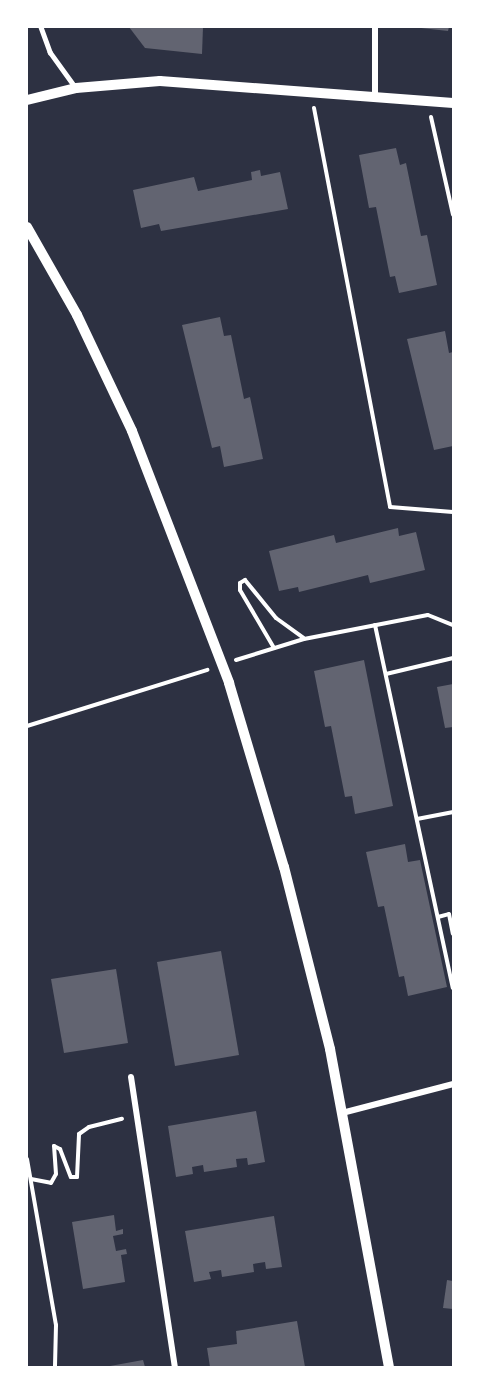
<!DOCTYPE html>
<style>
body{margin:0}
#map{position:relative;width:480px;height:1394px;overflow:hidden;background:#2d3142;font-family:Signika,sans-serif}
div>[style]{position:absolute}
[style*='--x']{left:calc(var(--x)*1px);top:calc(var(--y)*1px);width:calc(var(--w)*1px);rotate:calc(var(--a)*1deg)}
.building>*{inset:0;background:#626471}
.path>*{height:4px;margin:-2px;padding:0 2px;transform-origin:2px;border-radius:2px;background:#fff}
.service>*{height:4.5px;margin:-2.25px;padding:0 2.25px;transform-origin:2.25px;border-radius:2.25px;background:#fff}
.minor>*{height:6px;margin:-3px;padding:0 3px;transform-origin:3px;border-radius:3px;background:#fff}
.tertiary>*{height:10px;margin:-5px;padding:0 5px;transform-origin:5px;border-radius:5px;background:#fff}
span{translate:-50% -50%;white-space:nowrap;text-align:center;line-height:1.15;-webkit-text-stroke:4.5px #fff;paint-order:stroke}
.frame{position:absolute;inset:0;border:28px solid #fff;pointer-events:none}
</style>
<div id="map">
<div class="building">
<div style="clip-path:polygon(129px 27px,203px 27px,202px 54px,145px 48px)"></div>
<div style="clip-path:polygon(412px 27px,449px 27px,448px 31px)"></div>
<div style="clip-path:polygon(396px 148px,400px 165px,406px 163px,421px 236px,427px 235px,437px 285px,399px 293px,395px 276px,390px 277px,376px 207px,369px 208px,359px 155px)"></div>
<div style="clip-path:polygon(260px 170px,261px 176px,280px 172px,288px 209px,161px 231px,159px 224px,141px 228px,133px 190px,194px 177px,198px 191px,252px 180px,251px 172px)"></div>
<div style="clip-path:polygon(220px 317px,224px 336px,231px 335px,244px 399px,250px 397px,263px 459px,224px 467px,220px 446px,212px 448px,182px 325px)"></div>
<div style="clip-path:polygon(445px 331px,449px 353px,453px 352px,453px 446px,434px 450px,407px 339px)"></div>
<div style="clip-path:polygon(398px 528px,399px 536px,416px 532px,425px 570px,370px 583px,368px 575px,299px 592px,298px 587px,279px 591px,269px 551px,334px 535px,336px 543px)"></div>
<div style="clip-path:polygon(364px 660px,393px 806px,355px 814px,352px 796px,345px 797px,331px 726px,325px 727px,314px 671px)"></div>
<div style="clip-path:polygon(453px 684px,453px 727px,445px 728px,437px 687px)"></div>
<div style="clip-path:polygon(405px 844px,408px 862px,420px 860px,447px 987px,408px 996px,404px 976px,399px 977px,384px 906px,378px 907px,366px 852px)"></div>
<div style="clip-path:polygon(221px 951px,239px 1055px,175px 1066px,157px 962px)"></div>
<div style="clip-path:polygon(116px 969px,128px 1043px,64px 1053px,51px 979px)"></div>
<div style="clip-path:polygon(256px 1111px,265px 1162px,248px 1165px,247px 1158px,236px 1159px,237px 1167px,204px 1172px,203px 1165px,192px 1167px,193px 1174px,176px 1177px,168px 1126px)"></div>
<div style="clip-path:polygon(114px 1215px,116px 1231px,123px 1229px,123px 1234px,113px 1236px,116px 1251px,126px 1249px,127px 1254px,121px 1255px,125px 1282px,83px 1289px,72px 1222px)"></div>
<div style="clip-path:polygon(274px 1216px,282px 1267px,266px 1269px,265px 1262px,253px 1264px,254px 1272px,222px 1277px,221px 1270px,209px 1272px,211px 1279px,194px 1282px,185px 1231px)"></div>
<div style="clip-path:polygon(447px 1280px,453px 1281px,453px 1309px,443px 1308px)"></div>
<div style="clip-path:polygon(297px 1321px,305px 1367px,210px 1367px,207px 1348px,237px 1344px,236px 1331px)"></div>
<div style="clip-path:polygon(143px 1360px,145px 1367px,110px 1367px,110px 1366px)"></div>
</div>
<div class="path">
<div style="--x:314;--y:108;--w:406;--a:79.2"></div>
<div style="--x:390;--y:507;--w:63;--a:4.5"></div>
<div style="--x:431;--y:117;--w:100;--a:77.3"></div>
<div style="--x:375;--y:625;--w:371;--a:77.9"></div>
<div style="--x:274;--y:648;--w:67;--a:-120.4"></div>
<div style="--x:240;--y:590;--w:7;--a:-90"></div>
<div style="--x:240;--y:583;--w:6;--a:-31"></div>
<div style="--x:245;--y:580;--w:49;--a:50.8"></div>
<div style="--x:276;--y:618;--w:34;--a:36"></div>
<div style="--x:236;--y:660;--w:71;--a:-17.2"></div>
<div style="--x:304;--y:639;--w:126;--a:-11"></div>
<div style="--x:428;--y:615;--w:27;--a:22"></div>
<div style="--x:386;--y:674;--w:69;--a:-13.4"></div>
<div style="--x:27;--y:726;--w:189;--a:-17.3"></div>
<div style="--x:417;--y:819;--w:37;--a:-11"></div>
<div style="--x:438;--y:917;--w:11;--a:-15"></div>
<div style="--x:449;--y:914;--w:20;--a:79"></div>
<div style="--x:27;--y:1159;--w:169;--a:80.1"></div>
<div style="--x:56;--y:1325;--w:42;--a:91.4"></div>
<div style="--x:31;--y:1179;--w:20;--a:11"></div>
<div style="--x:51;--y:1183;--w:10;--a:-61"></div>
<div style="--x:56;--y:1174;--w:28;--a:-94"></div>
<div style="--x:54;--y:1146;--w:7;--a:27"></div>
<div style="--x:60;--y:1149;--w:30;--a:69"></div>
<div style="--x:71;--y:1177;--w:6;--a:0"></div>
<div style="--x:77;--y:1177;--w:43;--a:-87.3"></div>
<div style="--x:79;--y:1134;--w:12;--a:-35"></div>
<div style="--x:89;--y:1127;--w:34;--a:-14"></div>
</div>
<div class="service">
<div style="--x:41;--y:27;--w:27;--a:70"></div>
<div style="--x:50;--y:52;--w:44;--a:54.2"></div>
</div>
<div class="minor">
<div style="--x:375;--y:97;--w:70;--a:-90"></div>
<div style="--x:131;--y:1077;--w:293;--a:81.4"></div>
<div style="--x:342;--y:1113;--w:115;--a:-14.6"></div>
</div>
<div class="tertiary">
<div style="--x:27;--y:100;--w:50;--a:-13.8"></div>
<div style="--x:76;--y:88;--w:84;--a:-4.8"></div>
<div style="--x:160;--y:81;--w:294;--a:4.3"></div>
<div style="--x:27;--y:227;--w:101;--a:60.4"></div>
<div style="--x:77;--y:315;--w:128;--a:64.6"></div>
<div style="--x:132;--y:431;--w:270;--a:68.9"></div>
<div style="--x:229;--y:683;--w:192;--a:73.4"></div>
<div style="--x:284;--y:867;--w:188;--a:75.8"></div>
<div style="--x:330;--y:1049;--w:323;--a:79.5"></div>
</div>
<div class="frame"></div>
</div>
